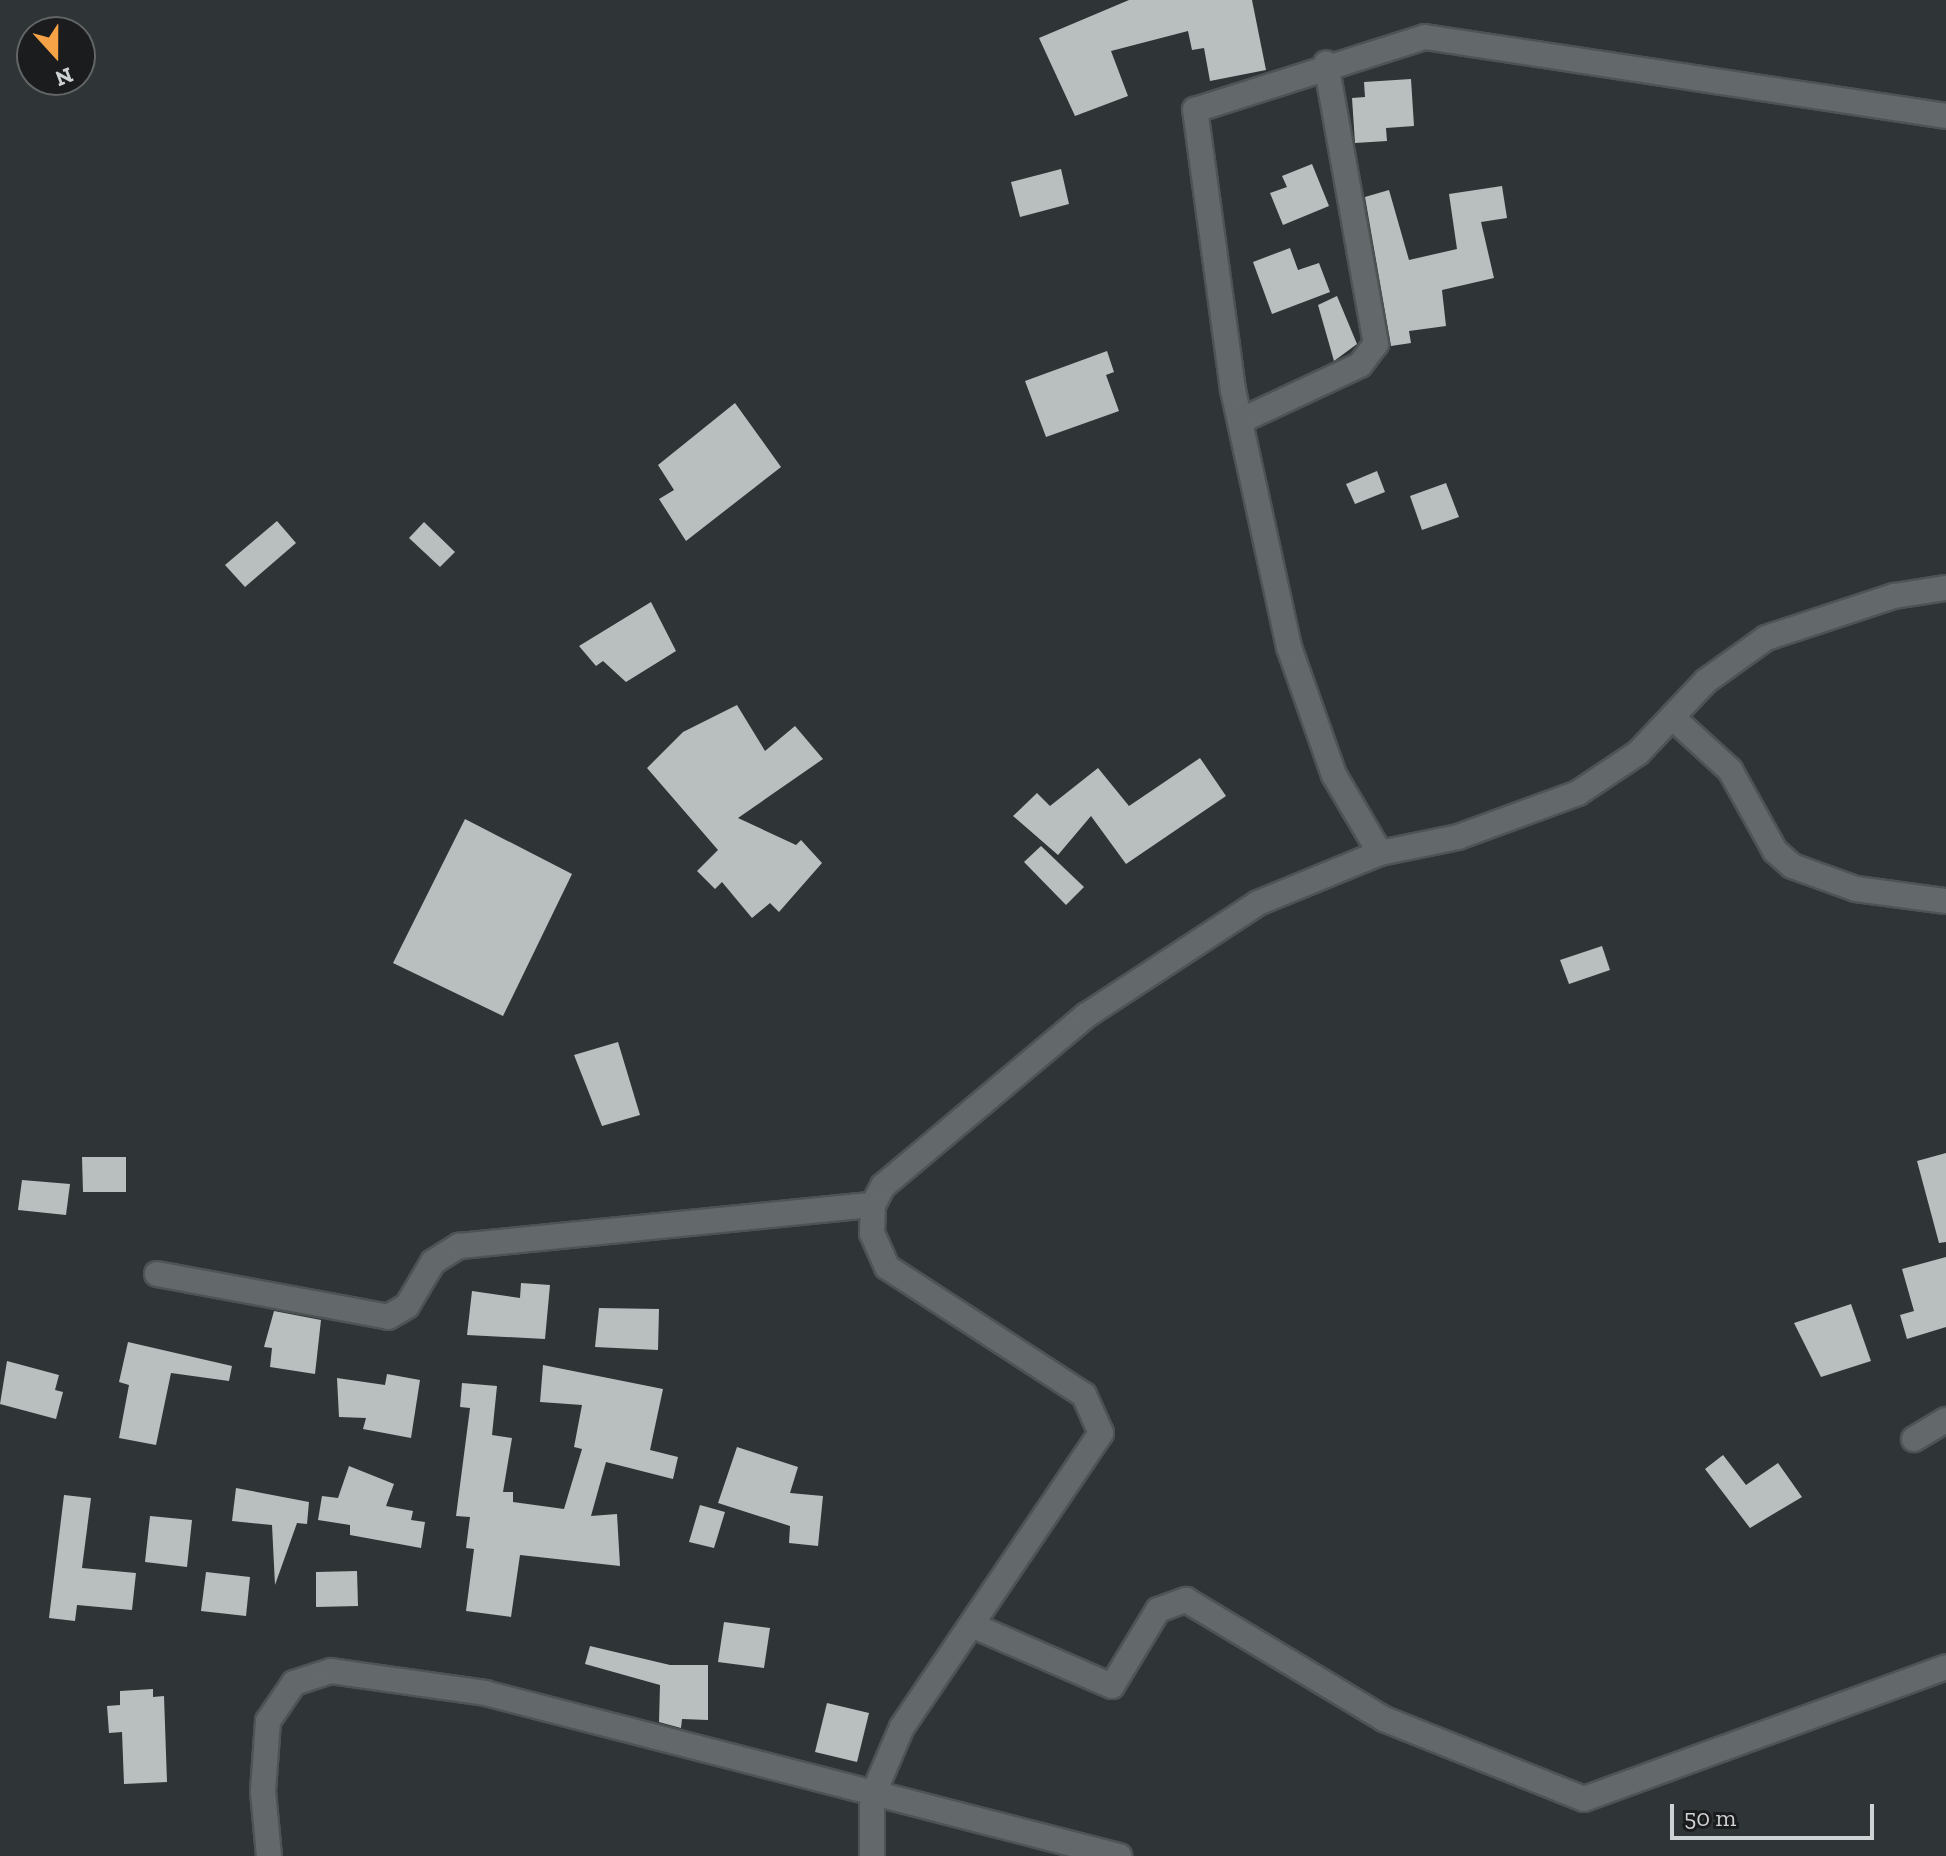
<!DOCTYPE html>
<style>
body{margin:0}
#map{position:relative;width:1946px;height:1856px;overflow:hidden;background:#2f3537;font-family:"Zilla Slab",serif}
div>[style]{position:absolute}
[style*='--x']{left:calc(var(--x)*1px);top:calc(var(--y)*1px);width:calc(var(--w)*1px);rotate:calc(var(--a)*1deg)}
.building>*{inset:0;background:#b8bfbe}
.roads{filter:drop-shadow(2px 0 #4e5354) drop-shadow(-2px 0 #4e5354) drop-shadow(0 2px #4e5354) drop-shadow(0 -2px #4e5354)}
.street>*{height:24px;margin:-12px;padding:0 12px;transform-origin:12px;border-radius:12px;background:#63696b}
span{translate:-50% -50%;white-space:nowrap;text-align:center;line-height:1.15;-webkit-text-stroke:8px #1a1c1d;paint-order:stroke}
.north{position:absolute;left:16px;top:16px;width:80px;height:80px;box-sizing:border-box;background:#1a1c1d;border:2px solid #626566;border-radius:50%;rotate:159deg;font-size:22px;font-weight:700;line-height:32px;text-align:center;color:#ced2d3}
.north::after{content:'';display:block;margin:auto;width:28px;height:36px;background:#f6a246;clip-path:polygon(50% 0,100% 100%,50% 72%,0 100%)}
.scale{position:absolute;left:1670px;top:1804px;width:204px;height:36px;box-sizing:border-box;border:4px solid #ced2d3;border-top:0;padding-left:10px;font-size:24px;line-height:28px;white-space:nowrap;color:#ced2d3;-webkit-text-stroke:6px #1a1c1d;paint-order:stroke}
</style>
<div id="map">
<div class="building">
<div style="clip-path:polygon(1129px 0,1252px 0,1266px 70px,1210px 81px,1204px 48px,1192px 50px,1188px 31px,1111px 51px,1128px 96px,1075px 116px,1039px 38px)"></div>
<div style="clip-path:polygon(1411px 79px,1414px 126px,1386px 128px,1387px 141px,1355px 143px,1352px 98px,1365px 97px,1364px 82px)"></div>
<div style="clip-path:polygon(1312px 164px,1329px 206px,1283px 225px,1270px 193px,1287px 187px,1282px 176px)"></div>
<div style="clip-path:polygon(1061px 169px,1069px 204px,1020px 217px,1011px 182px)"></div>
<div style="clip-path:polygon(1502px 186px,1507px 218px,1481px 222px,1494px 278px,1442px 290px,1446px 326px,1409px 331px,1411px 343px,1391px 346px,1365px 197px,1389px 190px,1409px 260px,1457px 249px,1449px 194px)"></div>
<div style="clip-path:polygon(1290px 248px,1298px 270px,1319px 263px,1330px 292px,1272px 314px,1253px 262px)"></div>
<div style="clip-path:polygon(1337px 296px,1357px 344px,1334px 361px,1318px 305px)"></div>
<div style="clip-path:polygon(1107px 351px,1114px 372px,1106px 375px,1119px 411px,1046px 437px,1025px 381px)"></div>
<div style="clip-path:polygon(735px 403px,781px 467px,686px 541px,659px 499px,674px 490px,658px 465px)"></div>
<div style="clip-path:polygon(1377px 471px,1385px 492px,1355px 504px,1346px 484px)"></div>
<div style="clip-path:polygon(1446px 483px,1459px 517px,1422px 530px,1410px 496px)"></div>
<div style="clip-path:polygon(277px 521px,296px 543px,245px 587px,225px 565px)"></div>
<div style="clip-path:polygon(424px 522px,455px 552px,440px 567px,409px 538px)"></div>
<div style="clip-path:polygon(651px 602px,676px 651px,626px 682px,603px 661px,596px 666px,579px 646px)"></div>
<div style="clip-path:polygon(737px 705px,765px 751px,795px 726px,823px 759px,738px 818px,796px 845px,801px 840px,822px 863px,779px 912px,770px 903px,752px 918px,722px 882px,715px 889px,697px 871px,718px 850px,647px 768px,683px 732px)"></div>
<div style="clip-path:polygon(1200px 758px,1226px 796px,1126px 864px,1091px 816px,1058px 855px,1013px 816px,1037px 793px,1050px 806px,1098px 768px,1129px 806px)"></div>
<div style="clip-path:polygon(465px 819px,572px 874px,503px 1016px,393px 963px)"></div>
<div style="clip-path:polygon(1041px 846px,1084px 887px,1066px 905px,1024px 862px)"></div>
<div style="clip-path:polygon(1602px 946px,1610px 970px,1569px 984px,1560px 960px)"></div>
<div style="clip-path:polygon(618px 1042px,640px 1115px,602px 1126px,574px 1055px)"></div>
<div style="clip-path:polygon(1946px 1153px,1946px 1242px,1939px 1243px,1917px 1161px)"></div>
<div style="clip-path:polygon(82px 1157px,126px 1157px,126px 1192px,83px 1192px)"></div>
<div style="clip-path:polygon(22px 1180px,70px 1184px,66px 1215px,18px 1210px)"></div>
<div style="clip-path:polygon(1946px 1257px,1946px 1327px,1907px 1339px,1900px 1315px,1914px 1311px,1902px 1269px)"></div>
<div style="clip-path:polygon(521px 1283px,550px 1285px,545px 1339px,467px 1335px,472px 1291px,520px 1298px)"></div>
<div style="clip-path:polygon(1851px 1304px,1871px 1361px,1821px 1377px,1794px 1323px)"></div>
<div style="clip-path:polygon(599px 1308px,659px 1309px,658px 1350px,595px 1347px)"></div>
<div style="clip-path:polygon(274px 1311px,321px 1320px,315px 1374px,270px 1367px,272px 1348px,264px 1347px)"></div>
<div style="clip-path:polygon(128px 1342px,232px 1366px,229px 1381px,171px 1373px,156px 1445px,119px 1438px,129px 1385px,119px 1382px)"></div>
<div style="clip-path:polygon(7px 1361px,59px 1375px,55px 1390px,63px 1392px,56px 1419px,0 1404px)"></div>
<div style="clip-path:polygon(543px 1365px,663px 1389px,650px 1450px,678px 1457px,673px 1479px,606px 1462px,591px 1516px,617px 1514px,620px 1566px,520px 1555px,511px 1617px,466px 1611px,474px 1549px,466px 1548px,470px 1517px,456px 1516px,470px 1408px,460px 1407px,462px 1383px,497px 1386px,492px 1435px,512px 1438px,503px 1492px,513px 1492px,513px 1502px,564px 1509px,582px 1449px,574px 1447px,582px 1405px,540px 1402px)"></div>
<div style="clip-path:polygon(387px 1374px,420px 1380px,411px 1438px,363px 1429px,366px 1418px,339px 1417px,337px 1378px,385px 1385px)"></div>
<div style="clip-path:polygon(737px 1447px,798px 1467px,790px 1493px,823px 1496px,818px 1546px,789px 1543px,790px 1526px,718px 1503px)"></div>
<div style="clip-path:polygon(1723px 1455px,1746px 1485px,1778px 1463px,1802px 1497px,1750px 1528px,1705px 1469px)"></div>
<div style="clip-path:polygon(349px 1466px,394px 1484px,386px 1506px,413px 1511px,411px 1520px,425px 1522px,421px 1548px,350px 1535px,350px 1525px,318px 1520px,322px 1496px,338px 1498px)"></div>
<div style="clip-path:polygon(236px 1488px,309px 1502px,307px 1524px,297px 1523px,275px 1585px,272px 1525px,232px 1521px)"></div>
<div style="clip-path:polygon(64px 1495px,91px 1498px,82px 1568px,136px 1573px,132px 1610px,77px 1605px,75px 1621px,49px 1618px)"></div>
<div style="clip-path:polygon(700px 1505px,725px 1512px,714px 1548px,689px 1542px)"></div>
<div style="clip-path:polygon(150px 1516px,192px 1520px,187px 1567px,145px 1562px)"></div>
<div style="clip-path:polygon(357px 1571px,358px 1606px,316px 1607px,316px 1572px)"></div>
<div style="clip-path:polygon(206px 1572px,250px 1577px,246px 1616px,201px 1611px)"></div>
<div style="clip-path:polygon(724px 1622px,770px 1628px,764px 1668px,718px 1662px)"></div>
<div style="clip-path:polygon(590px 1646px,670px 1665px,708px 1665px,708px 1720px,682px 1719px,681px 1728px,659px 1722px,660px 1685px,585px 1664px)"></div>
<div style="clip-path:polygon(153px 1689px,153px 1697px,164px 1696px,167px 1782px,124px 1784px,122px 1732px,109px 1733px,107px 1706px,120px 1705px,120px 1691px)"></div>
<div style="clip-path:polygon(827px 1703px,869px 1713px,857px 1762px,815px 1752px)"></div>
</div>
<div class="roads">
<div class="street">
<div style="--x:1240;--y:421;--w:132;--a:-25"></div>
<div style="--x:1360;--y:365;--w:26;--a:-53"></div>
<div style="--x:1376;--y:344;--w:285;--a:-100.1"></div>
<div style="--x:1672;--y:717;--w:79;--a:42.4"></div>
<div style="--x:1730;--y:770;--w:93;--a:60.9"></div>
<div style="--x:1775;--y:851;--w:23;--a:41"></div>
<div style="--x:1792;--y:866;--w:68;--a:19.8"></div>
<div style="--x:1856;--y:889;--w:91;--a:7.6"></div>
<div style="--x:1380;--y:853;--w:91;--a:-120.5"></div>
<div style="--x:1334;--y:775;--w:136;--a:-109.4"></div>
<div style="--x:1289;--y:647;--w:263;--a:-102.3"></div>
<div style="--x:1233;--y:390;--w:283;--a:-97.7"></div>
<div style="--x:1195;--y:110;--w:241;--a:-17.6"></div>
<div style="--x:1425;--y:37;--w:527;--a:8.62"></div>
<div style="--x:157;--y:1274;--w:235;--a:10.5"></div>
<div style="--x:388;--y:1317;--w:22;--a:-30"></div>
<div style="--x:407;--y:1306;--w:51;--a:-59.4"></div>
<div style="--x:433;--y:1262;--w:31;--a:-32"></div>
<div style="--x:459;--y:1246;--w:416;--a:-5.7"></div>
<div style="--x:1914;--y:1439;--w:37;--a:-31"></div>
<div style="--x:976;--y:1627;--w:148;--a:23.5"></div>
<div style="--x:1112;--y:1686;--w:89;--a:-58.8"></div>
<div style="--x:1158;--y:1610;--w:30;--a:-20"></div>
<div style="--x:1186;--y:1600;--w:231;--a:31"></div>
<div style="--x:1384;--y:1719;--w:215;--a:21.8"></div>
<div style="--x:1584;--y:1799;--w:385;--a:-20"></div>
<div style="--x:269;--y:1856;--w:65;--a:-95.3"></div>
<div style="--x:263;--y:1791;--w:70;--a:-85.9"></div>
<div style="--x:268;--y:1721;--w:46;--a:-55.6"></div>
<div style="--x:294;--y:1683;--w:39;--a:-18"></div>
<div style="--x:331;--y:1671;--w:156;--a:8.1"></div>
<div style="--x:485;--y:1693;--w:655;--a:14.42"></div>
<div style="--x:872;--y:1856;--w:59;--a:-90"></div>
<div style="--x:872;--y:1797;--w:76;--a:-66.8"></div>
<div style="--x:902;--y:1727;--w:355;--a:-55.9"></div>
<div style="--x:1101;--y:1433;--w:42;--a:-114.1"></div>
<div style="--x:1084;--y:1395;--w:235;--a:-147"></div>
<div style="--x:887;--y:1267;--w:37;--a:-114"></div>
<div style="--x:872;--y:1233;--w:28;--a:-88"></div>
<div style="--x:873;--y:1205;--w:21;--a:-62"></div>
<div style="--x:883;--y:1186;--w:266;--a:-40"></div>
<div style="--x:1087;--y:1015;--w:204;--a:-33.2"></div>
<div style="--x:1258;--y:903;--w:132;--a:-22.3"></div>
<div style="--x:1380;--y:853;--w:80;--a:-11.6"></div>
<div style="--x:1458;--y:837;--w:128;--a:-20.1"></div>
<div style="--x:1578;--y:793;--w:72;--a:-33.7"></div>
<div style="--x:1638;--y:753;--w:99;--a:-46.6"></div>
<div style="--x:1706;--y:681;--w:74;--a:-35.6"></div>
<div style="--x:1766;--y:638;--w:135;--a:-18.2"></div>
<div style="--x:1894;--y:596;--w:53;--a:-8.7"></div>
</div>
</div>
<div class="north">N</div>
<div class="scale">50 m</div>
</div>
